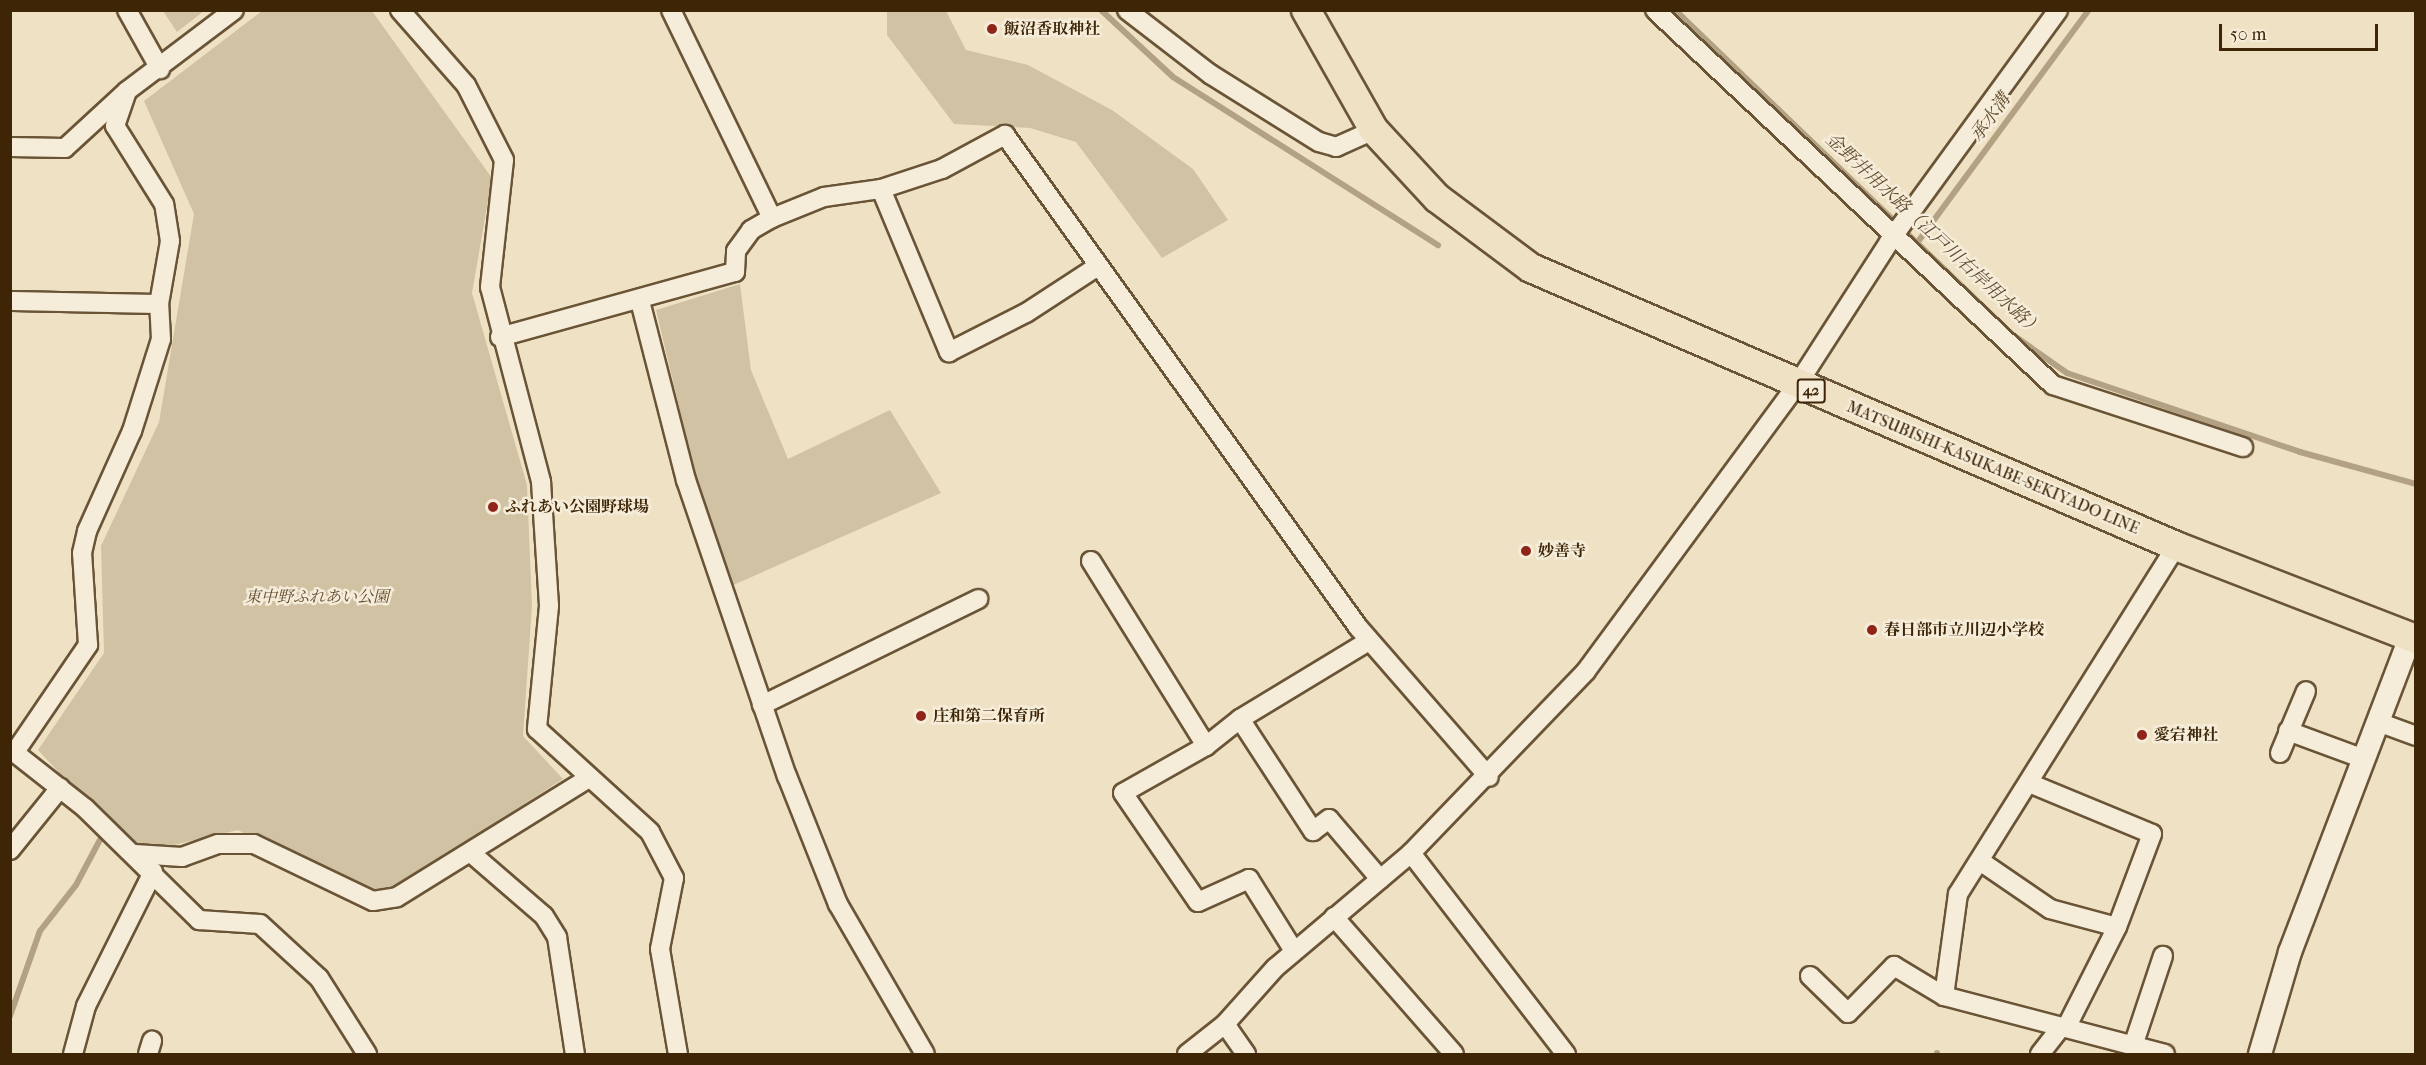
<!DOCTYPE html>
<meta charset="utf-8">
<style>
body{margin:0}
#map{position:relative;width:2426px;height:1065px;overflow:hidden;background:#efe2c4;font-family:"IM FELL French Canon","Noto Serif JP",serif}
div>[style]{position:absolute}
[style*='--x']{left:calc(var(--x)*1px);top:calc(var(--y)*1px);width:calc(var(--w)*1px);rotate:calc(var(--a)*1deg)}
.green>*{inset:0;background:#d1c2a4}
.stream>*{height:6px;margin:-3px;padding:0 3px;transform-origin:3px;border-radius:3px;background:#b2a283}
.roads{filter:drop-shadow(2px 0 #6a5436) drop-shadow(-2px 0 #6a5436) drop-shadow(0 2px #6a5436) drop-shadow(0 -2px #6a5436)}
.minor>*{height:18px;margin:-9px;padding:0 9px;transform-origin:9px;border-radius:9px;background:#f5ecd9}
.tertiary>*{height:22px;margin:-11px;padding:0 11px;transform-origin:11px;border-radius:11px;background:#f5ecd9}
.primary>*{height:28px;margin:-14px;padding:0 14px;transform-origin:14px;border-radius:14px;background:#efe2c4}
.dots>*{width:16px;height:16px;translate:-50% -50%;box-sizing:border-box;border:3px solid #f5ecd9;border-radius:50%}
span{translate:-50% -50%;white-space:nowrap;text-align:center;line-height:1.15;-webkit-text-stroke:5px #f5ecd9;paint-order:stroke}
.shield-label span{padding:2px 4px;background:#f5ecd9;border:2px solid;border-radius:4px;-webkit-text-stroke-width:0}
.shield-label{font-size:15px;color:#3d2506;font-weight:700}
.poi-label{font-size:16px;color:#3d2506;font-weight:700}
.left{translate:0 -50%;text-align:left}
.street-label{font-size:16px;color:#3d2506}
.park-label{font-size:16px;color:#624c2e;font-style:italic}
.water-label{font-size:18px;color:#604a2c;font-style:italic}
.frame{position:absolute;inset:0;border:12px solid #3d2506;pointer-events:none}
.scale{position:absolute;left:2219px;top:24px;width:159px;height:27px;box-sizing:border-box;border:3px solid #3d2506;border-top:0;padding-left:8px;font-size:18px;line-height:21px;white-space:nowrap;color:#3d2506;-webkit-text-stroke:4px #f5ecd9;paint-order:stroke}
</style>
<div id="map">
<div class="green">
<div style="clip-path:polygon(163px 11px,204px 11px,177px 32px)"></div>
<div style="clip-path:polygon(262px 11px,372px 11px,492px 178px,472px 293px,527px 485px,532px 606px,523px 736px,563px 779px,373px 901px,238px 830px,135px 854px,38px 750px,104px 653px,101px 546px,159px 422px,194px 214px,144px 101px)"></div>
<div style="clip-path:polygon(887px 11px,946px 11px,966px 50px,1028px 65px,1112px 110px,1193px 169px,1228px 220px,1162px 258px,1076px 142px,1030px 128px,954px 124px,887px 35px)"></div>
<div style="clip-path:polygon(740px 284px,751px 370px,788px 459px,890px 410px,941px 493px,731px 586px,695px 474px,656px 310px)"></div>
</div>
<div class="stream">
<div style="--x:1101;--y:10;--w:98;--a:42.9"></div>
<div style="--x:1173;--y:77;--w:314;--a:32.4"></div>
<div style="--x:1675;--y:10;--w:469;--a:43.9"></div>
<div style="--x:2013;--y:335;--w:66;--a:35.1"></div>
<div style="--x:2067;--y:373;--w:246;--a:18.7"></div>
<div style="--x:2300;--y:452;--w:120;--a:15.4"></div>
<div style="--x:1917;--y:243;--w:290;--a:-53.6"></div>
<div style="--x:10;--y:1016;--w:90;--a:-70.6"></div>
<div style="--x:40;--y:931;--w:58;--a:-52"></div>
<div style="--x:76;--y:885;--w:53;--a:-62"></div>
<div style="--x:1937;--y:1053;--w:1;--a:90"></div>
</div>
<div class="roads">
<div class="minor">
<div style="--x:127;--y:10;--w:68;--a:60.8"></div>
<div style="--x:400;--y:10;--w:100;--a:48.7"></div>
<div style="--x:466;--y:85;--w:84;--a:63.1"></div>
<div style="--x:504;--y:160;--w:128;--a:96.3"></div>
<div style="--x:490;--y:287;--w:202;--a:75.3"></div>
<div style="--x:541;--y:482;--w:124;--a:86.3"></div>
<div style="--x:549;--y:606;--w:124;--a:95.6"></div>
<div style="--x:537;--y:729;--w:153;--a:42.3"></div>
<div style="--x:650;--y:832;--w:52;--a:62.4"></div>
<div style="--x:674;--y:878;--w:72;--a:101.2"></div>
<div style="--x:660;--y:949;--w:107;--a:80.3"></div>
<div style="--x:1127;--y:10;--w:105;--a:37.6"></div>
<div style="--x:1210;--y:74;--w:128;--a:32"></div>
<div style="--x:1319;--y:142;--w:18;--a:16"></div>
<div style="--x:1336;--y:147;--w:42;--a:-24.1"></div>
<div style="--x:1655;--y:10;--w:547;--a:43.3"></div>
<div style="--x:2053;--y:385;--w:200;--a:18.1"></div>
<div style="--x:10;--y:147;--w:55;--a:1"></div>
<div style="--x:65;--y:148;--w:84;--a:-42.6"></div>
<div style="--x:127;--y:91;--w:134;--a:-37.1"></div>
<div style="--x:881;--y:189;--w:177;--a:67.4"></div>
<div style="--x:949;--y:352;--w:86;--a:-26.9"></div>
<div style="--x:1026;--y:313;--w:86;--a:-33.1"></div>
<div style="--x:772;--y:218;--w:56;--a:-22"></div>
<div style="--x:824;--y:197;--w:58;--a:-8"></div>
<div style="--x:881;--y:189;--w:64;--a:-18.2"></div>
<div style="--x:942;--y:169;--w:72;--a:-28.4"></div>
<div style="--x:1005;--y:135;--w:606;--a:54.34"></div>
<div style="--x:1358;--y:627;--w:199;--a:48.9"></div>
<div style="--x:10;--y:301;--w:149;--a:1.2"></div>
<div style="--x:640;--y:301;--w:185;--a:75.6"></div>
<div style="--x:686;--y:480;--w:313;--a:71.2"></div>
<div style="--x:787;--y:776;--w:138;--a:68.3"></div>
<div style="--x:838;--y:904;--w:173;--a:59.9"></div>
<div style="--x:500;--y:337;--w:244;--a:-15.5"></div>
<div style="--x:735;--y:272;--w:21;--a:-87"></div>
<div style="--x:736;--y:251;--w:26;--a:-54"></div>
<div style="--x:751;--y:230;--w:24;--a:-30"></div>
<div style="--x:772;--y:218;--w:231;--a:-115.9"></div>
<div style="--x:1091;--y:561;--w:218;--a:58.1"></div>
<div style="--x:1206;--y:746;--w:43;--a:-38.5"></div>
<div style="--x:1240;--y:719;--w:151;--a:-31.2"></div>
<div style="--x:762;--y:705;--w:241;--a:-26.1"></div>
<div style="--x:1240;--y:719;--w:134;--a:56.9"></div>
<div style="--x:1313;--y:831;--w:20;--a:-37"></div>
<div style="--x:1329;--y:819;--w:79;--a:49.6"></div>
<div style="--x:2378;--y:722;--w:40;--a:20.2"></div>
<div style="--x:2288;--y:731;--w:81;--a:20.2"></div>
<div style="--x:1206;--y:746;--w:95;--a:150.5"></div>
<div style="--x:1123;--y:793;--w:132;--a:55.5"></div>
<div style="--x:1198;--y:902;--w:56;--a:-24.3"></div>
<div style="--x:1249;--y:879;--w:85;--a:58"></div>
<div style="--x:10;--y:749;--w:95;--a:38.2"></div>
<div style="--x:85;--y:808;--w:160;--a:44.5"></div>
<div style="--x:199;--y:920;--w:61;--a:3.8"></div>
<div style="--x:260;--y:924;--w:80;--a:42.5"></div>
<div style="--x:319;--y:978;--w:90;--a:57.7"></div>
<div style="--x:15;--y:752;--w:130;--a:-55.7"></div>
<div style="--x:88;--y:645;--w:92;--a:-93.7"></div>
<div style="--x:82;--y:553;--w:23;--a:-77"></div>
<div style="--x:87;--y:531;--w:110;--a:-65.8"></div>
<div style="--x:132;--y:431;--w:96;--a:-72.5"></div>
<div style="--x:161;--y:339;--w:35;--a:-93"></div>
<div style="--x:159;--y:304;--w:64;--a:-80.1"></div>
<div style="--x:170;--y:241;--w:37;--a:-99"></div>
<div style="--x:164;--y:204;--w:92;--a:-122.1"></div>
<div style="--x:115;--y:126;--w:37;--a:-71"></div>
<div style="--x:2280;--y:753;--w:67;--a:-67.2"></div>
<div style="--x:2029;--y:783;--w:133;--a:22.5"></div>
<div style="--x:2152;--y:834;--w:99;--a:110.6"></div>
<div style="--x:2117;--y:927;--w:113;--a:116.8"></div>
<div style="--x:10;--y:850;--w:80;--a:-51.1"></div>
<div style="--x:471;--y:853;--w:96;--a:40.8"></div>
<div style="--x:544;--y:916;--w:25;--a:58"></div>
<div style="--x:557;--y:937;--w:118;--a:81.3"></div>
<div style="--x:1411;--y:853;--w:254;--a:52.4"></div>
<div style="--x:135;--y:854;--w:47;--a:3.7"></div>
<div style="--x:182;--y:857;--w:38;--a:-20"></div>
<div style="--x:218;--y:844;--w:36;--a:0"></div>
<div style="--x:254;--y:844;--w:132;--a:25.6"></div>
<div style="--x:373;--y:901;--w:24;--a:-9"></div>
<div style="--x:397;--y:897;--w:226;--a:-31.8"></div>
<div style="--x:1980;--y:861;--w:85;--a:34.4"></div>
<div style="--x:2050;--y:909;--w:69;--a:15"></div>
<div style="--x:1334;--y:917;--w:182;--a:48.8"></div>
<div style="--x:1810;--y:976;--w:53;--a:44.2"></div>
<div style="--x:1848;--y:1013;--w:66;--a:-45.6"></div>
<div style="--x:1894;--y:966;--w:58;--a:31"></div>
<div style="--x:1225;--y:1024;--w:37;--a:55"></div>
<div style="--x:2133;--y:1046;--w:95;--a:-71.6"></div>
<div style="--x:73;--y:1054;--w:50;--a:-74.8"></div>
<div style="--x:86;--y:1006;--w:150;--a:-63.4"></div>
<div style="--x:148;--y:1054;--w:14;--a:-73"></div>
<div style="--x:1187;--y:1054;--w:48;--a:-38.3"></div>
<div style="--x:1225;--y:1024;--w:75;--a:-48.2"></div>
<div style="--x:1275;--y:968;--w:178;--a:-40.2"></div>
<div style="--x:1411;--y:853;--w:252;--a:-46.1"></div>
<div style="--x:1586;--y:671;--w:355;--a:-53.6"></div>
<div style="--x:1797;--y:385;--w:170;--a:-57.2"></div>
<div style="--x:1889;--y:242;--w:287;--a:-53.9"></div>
<div style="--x:2040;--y:1054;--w:34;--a:-52"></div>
<div style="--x:2165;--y:1054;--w:228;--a:-165.3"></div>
<div style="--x:1944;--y:996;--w:103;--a:-82.2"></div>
<div style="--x:1958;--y:894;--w:411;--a:-57.9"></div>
</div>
<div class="tertiary">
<div style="--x:2260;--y:1054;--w:106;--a:-73.6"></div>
<div style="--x:2290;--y:952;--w:336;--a:-69.1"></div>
</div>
<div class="primary">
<div style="--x:1306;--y:10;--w:138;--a:60.5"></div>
<div style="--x:1374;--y:130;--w:93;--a:47.2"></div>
<div style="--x:1437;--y:198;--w:117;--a:36.7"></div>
<div style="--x:1531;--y:268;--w:702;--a:23.32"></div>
<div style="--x:2176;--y:546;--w:257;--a:21.2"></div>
</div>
</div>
<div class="dots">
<div style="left:992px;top:29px;background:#8f2418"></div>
<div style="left:493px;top:507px;background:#8f2418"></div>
<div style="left:1526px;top:551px;background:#8f2418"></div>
<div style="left:1872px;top:630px;background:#8f2418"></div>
<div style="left:921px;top:716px;background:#8f2418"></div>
<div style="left:2142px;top:735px;background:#8f2418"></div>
</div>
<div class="shield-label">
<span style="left:1811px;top:391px">42</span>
</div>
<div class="poi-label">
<span class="left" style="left:1004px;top:29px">飯沼香取神社</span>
<span class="left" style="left:505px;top:507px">ふれあい公園野球場</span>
<span class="left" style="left:1538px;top:551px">妙善寺</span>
<span class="left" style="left:1884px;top:630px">春日部市立川辺小学校</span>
<span class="left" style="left:933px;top:716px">庄和第二保育所</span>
<span class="left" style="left:2154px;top:735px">愛宕神社</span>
</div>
<div class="street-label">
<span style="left:1993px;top:468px;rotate:23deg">MATSUBISHI-KASUKABE-SEKIYADO LINE</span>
</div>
<div class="park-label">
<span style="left:317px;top:597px">東中野ふれあい公園</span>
</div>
<div class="water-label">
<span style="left:1991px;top:118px;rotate:-54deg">承水溝</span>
<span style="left:1933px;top:235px;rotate:43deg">金野井用水路（江戸川右岸用水路）</span>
</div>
<div class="frame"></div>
<div class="scale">50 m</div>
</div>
